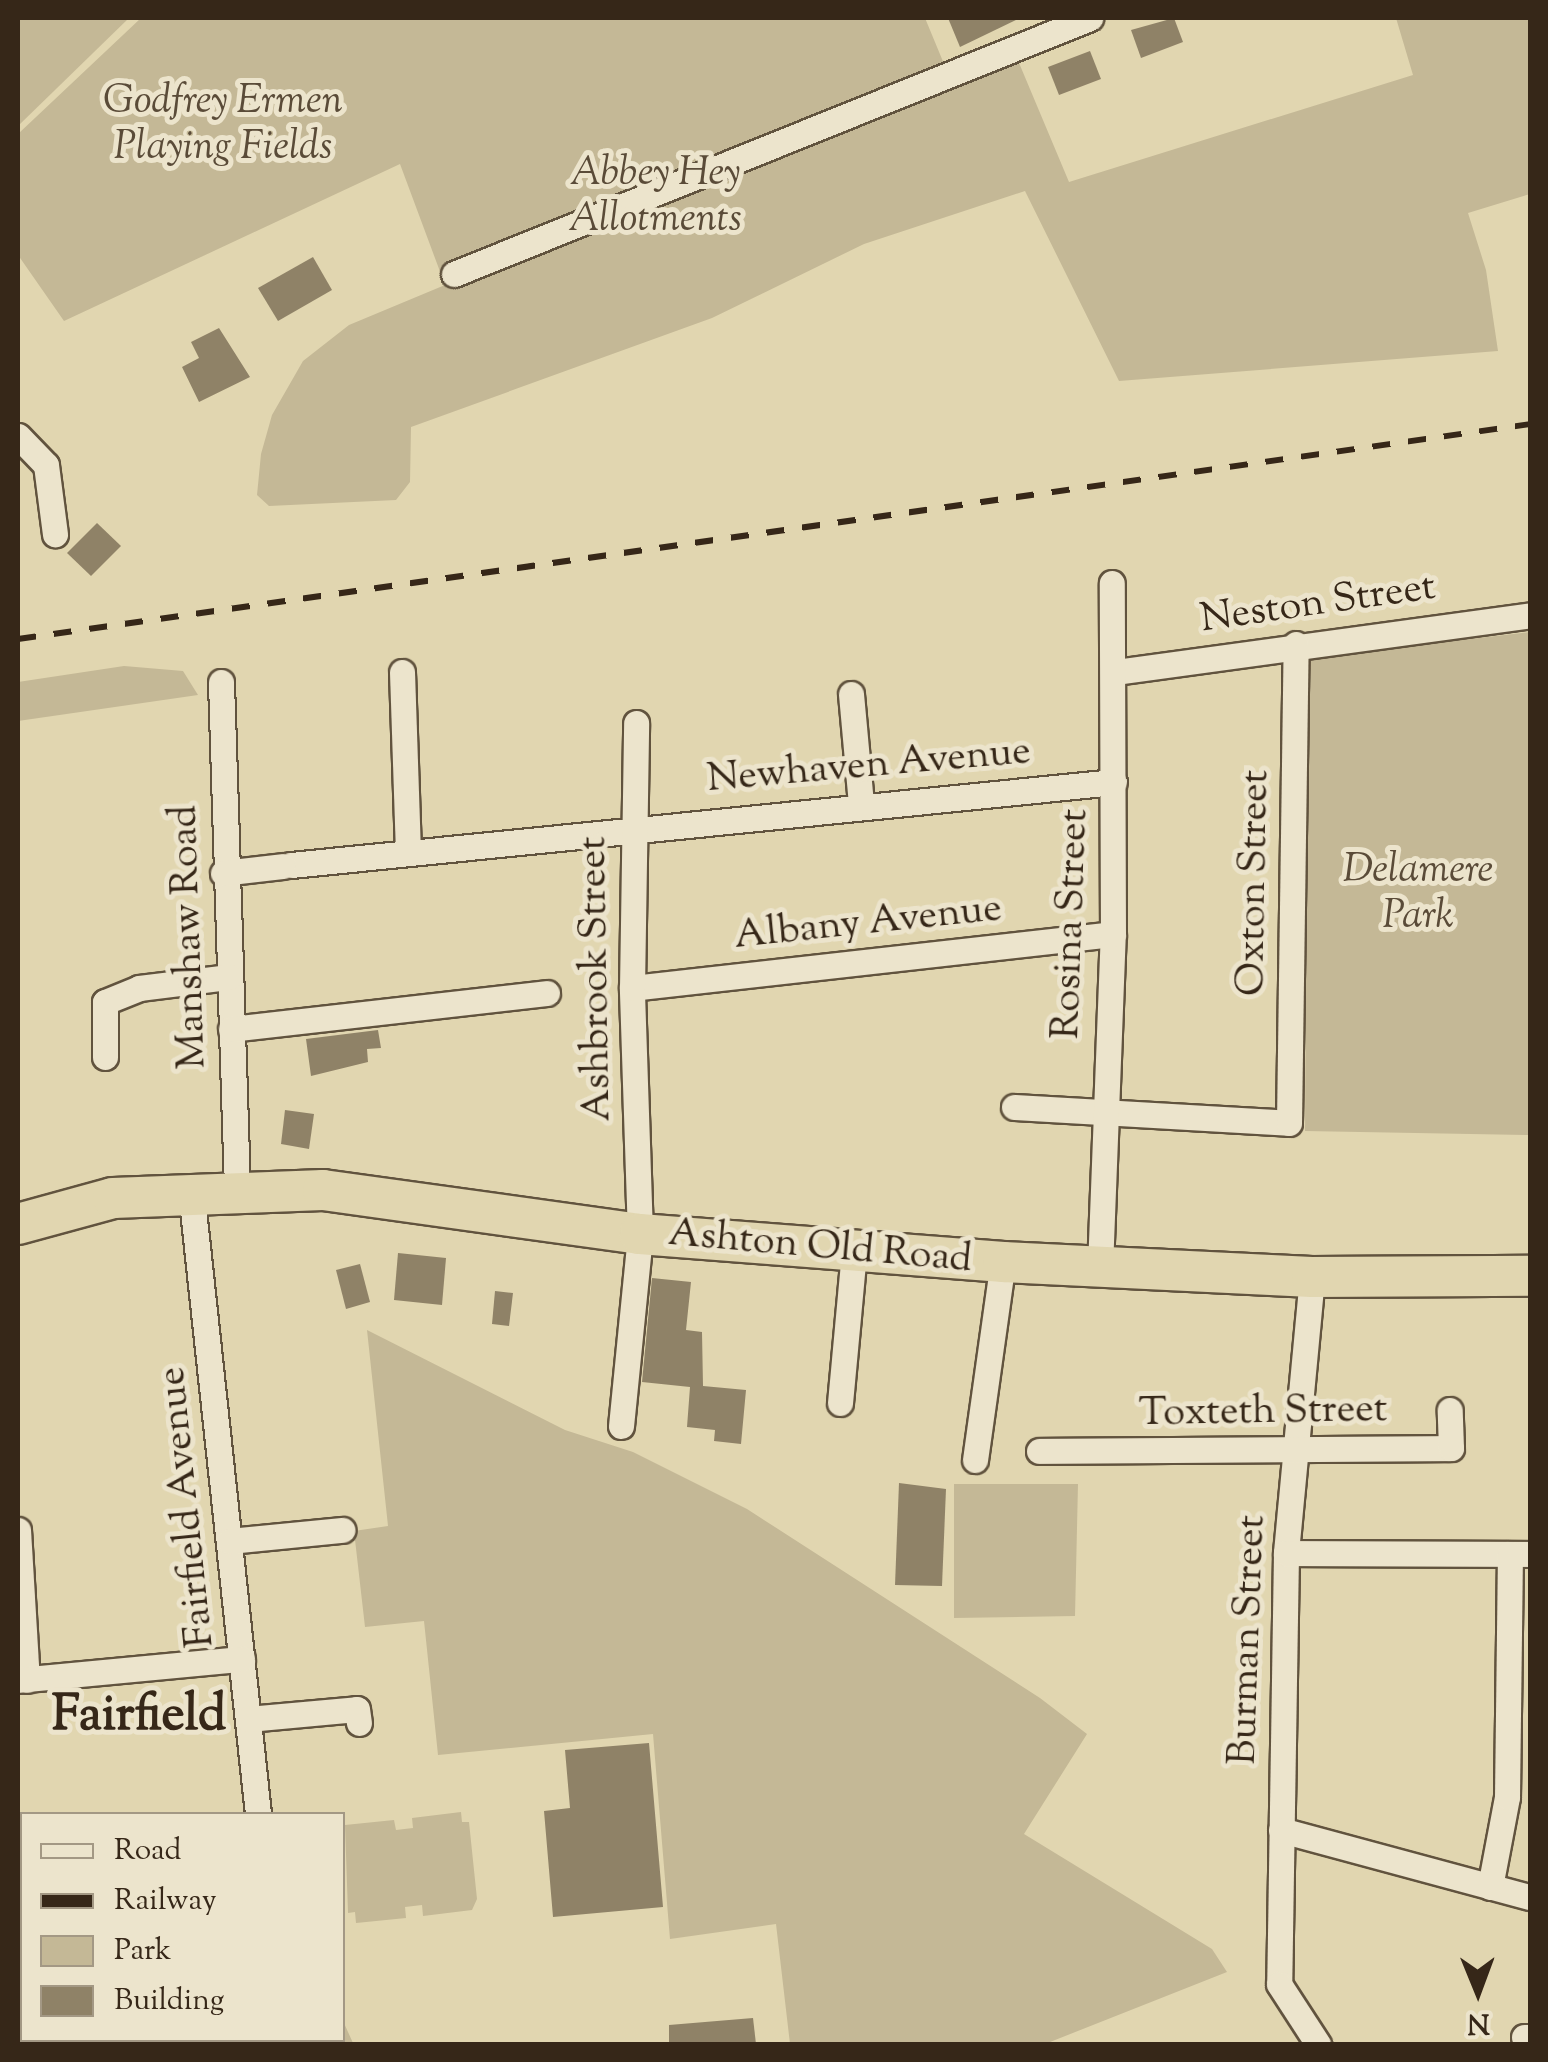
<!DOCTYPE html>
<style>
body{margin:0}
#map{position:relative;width:1548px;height:2062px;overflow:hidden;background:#e1d6b0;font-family:"Sorts Mill Goudy",serif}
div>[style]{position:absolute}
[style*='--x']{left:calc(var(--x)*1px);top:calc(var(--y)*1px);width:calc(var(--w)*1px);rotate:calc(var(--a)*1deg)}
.green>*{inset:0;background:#c4b896}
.building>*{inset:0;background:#8f8267}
.roads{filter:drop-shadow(2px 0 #61533e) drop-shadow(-2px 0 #61533e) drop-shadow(0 2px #61533e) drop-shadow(0 -2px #61533e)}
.minor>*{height:25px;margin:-12.5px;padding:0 12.5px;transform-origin:12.5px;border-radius:12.5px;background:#ece4cc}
.trunk>*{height:40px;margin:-20px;padding:0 20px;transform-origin:20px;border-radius:20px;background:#e1d6b0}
.rail>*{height:6px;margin-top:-3px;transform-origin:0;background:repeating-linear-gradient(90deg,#362718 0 18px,transparent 0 36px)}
span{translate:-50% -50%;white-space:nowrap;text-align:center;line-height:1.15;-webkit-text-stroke:10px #ece4cc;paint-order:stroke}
.park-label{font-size:40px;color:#5a4b38;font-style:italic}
.street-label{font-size:40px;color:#362718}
.district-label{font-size:50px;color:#362718;font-weight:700}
.frame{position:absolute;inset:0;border:20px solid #362718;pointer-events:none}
.legend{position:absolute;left:20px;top:1812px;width:325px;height:230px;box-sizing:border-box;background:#ece4cc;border:2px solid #a39884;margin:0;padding:12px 18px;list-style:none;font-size:30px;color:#362718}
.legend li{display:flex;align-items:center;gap:20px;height:50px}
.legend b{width:50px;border:2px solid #a39884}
.north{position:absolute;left:1428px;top:1942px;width:100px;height:100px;-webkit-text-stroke:8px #ece4cc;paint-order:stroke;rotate:179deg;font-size:28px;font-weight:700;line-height:40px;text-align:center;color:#362718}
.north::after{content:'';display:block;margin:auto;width:35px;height:45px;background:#362718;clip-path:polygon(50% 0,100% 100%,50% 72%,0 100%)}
</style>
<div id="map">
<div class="green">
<div style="clip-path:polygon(18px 18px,129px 18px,18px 126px)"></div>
<div style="clip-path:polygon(141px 18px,925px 18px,949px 76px,1014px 51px,1069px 182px,1413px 75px,1396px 18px,1530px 18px,1530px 194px,1468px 213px,1486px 270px,1498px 351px,1119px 381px,1025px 191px,864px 244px,712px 318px,411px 427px,410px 482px,396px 500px,269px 506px,257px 495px,261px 454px,272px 415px,303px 361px,349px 325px,445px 285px,400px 164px,64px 321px,18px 255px,18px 134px)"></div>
<div style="clip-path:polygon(1530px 632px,1530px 1135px,1305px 1131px,1308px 658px)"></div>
<div style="clip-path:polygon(124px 666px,183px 671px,198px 695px,18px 721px,18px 682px)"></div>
<div style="clip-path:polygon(367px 1330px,565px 1430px,633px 1452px,747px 1509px,1040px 1698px,1087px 1734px,1024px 1834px,1212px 1949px,1227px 1972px,1045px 2044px,790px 2044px,776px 1924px,670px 1939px,653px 1734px,438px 1755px,424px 1621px,365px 1627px,354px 1531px,388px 1526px)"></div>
<div style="clip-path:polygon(954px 1484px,1078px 1484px,1075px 1616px,954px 1618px)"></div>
<div style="clip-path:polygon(461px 1812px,462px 1822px,469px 1822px,477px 1899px,472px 1910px,423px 1916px,422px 1905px,405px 1907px,406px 1918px,356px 1923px,355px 1912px,348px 1913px,345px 1825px,394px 1820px,396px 1830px,413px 1828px,412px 1818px)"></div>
<div style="clip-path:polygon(18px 1905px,22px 1905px,22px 2040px,342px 2040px,343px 2021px,353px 2043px,18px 2044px)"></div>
</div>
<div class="building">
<div style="clip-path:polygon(948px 18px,1017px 18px,1018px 19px,960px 47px)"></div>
<div style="clip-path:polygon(1174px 18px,1183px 42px,1141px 58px,1131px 30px)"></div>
<div style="clip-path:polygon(1090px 51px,1101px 79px,1059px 95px,1048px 67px)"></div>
<div style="clip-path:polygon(313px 257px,332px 290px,278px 321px,258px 288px)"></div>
<div style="clip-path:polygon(219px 328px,250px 377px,199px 402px,182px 367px,199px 358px,191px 342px)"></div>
<div style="clip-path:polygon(97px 523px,121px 546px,91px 576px,67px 553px)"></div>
<div style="clip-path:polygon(378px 1030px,381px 1048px,367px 1049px,368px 1062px,311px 1076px,306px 1039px)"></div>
<div style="clip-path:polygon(285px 1110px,314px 1114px,309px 1149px,281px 1144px)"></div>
<div style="clip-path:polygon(398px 1253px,446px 1258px,442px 1305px,394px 1300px)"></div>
<div style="clip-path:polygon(360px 1264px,370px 1302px,346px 1309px,336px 1270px)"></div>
<div style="clip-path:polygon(652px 1278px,691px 1282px,686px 1330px,702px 1332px,703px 1386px,746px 1390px,741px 1444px,714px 1441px,715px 1430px,687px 1427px,690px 1387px,642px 1382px)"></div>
<div style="clip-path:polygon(495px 1291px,513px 1293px,509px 1326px,492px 1324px)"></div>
<div style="clip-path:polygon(899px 1483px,946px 1489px,942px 1586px,895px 1585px)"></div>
<div style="clip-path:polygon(649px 1743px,663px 1907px,553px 1917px,544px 1811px,570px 1808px,565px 1750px)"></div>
<div style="clip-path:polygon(753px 2018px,756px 2044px,669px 2044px,669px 2025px)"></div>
</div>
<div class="roads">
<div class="minor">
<div style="--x:454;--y:274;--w:686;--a:-21.93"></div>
<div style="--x:18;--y:436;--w:40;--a:46"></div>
<div style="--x:46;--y:465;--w:70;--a:82.6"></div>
<div style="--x:402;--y:672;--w:180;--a:88.1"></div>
<div style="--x:1116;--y:672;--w:418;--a:-7.8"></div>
<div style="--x:221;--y:682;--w:507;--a:88.19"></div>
<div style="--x:851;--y:694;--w:110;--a:84.8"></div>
<div style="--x:291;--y:865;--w:827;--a:-5.76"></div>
<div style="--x:223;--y:873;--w:60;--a:-6.7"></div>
<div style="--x:632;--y:988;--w:484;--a:-6.4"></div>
<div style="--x:231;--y:1029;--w:318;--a:-6.5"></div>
<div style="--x:105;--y:1057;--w:55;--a:-90"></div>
<div style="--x:105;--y:1002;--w:37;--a:-22"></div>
<div style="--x:139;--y:988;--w:91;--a:-7"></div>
<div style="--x:1014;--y:1107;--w:275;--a:3.3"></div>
<div style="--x:1289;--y:1123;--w:479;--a:-89.2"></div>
<div style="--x:191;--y:1191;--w:627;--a:83.86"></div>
<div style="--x:1100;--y:1268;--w:334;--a:-87.8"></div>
<div style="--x:1113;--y:934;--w:351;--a:-90.2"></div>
<div style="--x:1312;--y:1277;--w:277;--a:95.4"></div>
<div style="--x:1286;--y:1553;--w:431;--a:90.9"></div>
<div style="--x:1279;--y:1984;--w:72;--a:57"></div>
<div style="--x:840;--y:1403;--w:152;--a:-84.7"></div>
<div style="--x:621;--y:1426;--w:193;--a:-84.3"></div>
<div style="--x:640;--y:1234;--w:246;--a:-91.9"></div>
<div style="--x:632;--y:988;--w:265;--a:-89.1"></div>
<div style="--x:1039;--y:1451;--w:412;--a:-0.4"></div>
<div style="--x:1451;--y:1448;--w:38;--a:-92"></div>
<div style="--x:975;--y:1460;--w:200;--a:-82"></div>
<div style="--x:18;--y:1530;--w:150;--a:86.6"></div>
<div style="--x:229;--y:1541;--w:114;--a:-5.6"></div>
<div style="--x:1286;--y:1553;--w:244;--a:0.2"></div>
<div style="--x:18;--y:1680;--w:225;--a:-5.4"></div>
<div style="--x:248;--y:1719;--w:109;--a:-5.2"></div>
<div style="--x:357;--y:1709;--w:14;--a:82"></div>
<div style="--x:1281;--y:1830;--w:258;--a:15.1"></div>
<div style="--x:1490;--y:1887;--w:92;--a:-79.3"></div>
<div style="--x:1507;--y:1797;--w:243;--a:-89.3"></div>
<div style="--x:1524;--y:2037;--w:6;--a:0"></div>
</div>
<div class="trunk">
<div style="--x:18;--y:1224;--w:98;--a:-15.3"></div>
<div style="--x:113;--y:1198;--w:210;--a:-2.2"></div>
<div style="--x:323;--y:1190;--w:320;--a:7.9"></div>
<div style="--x:640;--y:1234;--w:364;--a:4.4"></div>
<div style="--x:1003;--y:1262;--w:309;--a:2.8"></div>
<div style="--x:1312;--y:1277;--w:218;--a:-0.3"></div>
</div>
</div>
<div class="rail">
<div style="--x:18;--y:639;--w:1527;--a:-8.09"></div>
</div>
<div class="park-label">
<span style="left:223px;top:126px">Godfrey Ermen<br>Playing Fields</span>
<span style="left:655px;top:198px">Abbey Hey<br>Allotments</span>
<span style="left:1418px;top:895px">Delamere<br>Park</span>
</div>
<div class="street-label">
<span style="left:1318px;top:605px;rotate:-8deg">Neston Street</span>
<span style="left:869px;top:767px;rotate:-5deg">Newhaven Avenue</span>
<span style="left:1255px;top:883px;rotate:-89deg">Oxton Street</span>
<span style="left:868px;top:924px;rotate:-6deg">Albany Avenue</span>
<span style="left:1072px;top:924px;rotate:-88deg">Rosina Street</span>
<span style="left:190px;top:937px;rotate:-92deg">Manshaw Road</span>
<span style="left:597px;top:979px;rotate:-91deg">Ashbrook Street</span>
<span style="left:820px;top:1248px;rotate:5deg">Ashton Old Road</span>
<span style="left:1263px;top:1413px;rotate:-1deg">Toxteth Street</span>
<span style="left:188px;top:1507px;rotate:-96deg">Fairfield Avenue</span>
<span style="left:1249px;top:1640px;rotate:-88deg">Burman Street</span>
</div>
<div class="district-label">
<span style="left:139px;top:1718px">Fairfield</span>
</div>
<div class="frame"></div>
<ul class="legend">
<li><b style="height:12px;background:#ece4cc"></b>Road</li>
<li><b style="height:12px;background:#362718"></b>Railway</li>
<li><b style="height:28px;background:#c4b896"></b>Park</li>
<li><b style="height:28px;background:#8f8267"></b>Building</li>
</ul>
<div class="north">N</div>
</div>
